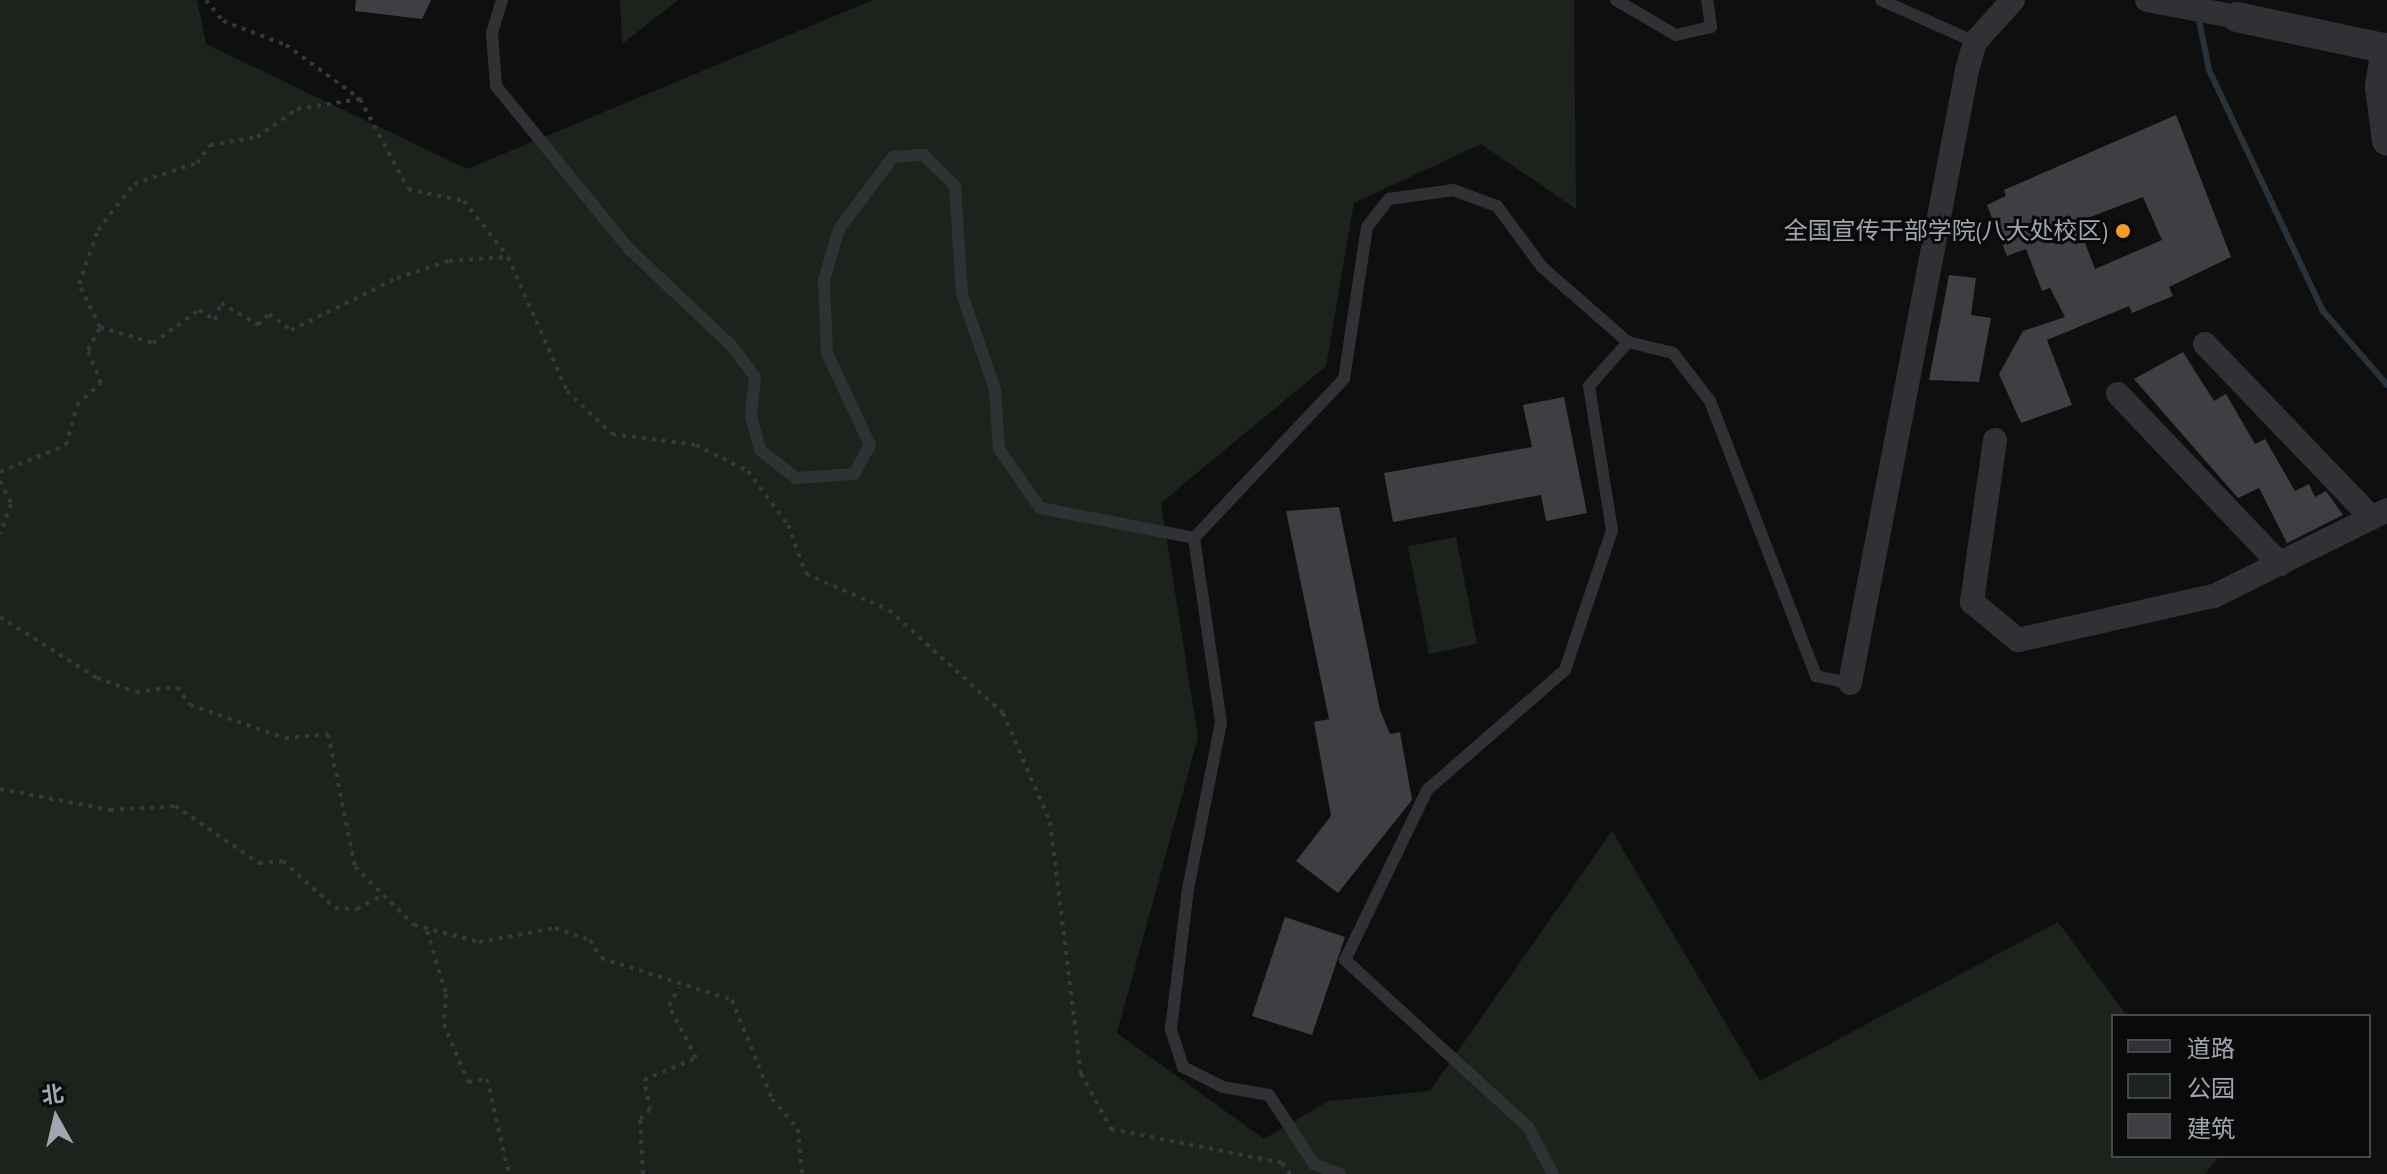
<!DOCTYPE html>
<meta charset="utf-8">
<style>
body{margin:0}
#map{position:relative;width:2387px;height:1174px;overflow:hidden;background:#0f0f10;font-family:"PT Sans Narrow","Noto Sans SC",sans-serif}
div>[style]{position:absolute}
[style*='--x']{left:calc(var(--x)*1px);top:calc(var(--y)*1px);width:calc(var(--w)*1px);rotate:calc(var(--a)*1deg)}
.green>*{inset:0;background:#1b231c}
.stream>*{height:6px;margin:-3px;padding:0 3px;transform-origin:3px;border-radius:3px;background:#293238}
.building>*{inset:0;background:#3e3f43}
.path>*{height:4px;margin-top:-2px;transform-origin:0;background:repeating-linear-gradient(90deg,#36383c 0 4px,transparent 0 10px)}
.service>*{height:12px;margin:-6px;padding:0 6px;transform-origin:6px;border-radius:6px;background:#303135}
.minor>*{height:24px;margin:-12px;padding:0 12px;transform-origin:12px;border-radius:12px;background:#303135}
.tertiary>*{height:30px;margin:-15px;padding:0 15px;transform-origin:15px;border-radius:15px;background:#303135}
.dots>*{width:22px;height:22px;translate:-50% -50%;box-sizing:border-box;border:4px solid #0a0a0b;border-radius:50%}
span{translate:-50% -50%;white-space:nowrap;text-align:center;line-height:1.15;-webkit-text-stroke:6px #0a0a0b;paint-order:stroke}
.poi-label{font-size:24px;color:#a0a6b1}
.right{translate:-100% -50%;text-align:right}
.legend{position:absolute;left:2111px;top:1014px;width:260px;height:144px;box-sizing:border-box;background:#0a0a0b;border:2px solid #46484d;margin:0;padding:10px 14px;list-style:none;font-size:24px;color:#a0a6b1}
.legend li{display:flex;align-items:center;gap:16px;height:40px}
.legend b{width:40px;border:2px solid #46484d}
.north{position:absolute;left:16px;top:1078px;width:80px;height:80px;-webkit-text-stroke:6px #0a0a0b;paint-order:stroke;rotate:352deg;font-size:22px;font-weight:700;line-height:32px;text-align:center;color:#a0a6b1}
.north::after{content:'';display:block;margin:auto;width:28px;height:36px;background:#a0a6b1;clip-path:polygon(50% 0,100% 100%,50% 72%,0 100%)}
</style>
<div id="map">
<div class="green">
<div style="clip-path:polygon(0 0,197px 0,206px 44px,467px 169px,873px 0,1574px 0,1576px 209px,1481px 144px,1354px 203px,1326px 366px,1161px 503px,1198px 737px,1117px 1033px,1264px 1139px,1328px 1101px,1430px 1091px,1612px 831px,1760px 1081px,2058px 922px,2127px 1016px,2113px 1016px,2113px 1156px,2219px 1156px,2205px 1174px,0 1174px)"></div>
<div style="clip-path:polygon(620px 0,678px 0,622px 44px)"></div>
<div style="clip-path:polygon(1456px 537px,1477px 644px,1429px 654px,1408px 546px)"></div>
</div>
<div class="stream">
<div style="--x:2198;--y:15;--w:56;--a:78.7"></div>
<div style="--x:2209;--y:70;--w:267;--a:64.7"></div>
<div style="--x:2323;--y:311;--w:98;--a:49.1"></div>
</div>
<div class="building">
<div style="clip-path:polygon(356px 0,431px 0,422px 19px,355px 11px)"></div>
<div style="clip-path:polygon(evenodd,2176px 115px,2231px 257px,2169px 287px,2173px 296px,2132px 313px,2129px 306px,2047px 340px,2072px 405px,2021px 423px,1999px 374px,2023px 331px,2065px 317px,2050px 288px,2042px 291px,2026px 249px,2007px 256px,1987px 205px,2006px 196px,2004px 190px,2176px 115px,2143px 197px,2162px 240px,2095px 269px,2077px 222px,2143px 197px)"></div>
<div style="clip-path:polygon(1949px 275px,1976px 278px,1971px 315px,1991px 318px,1979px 382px,1929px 380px)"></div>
<div style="clip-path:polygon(2183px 352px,2214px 401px,2226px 394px,2255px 444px,2265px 439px,2295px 491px,2309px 484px,2315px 497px,2326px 491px,2343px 515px,2287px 543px,2259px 488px,2238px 498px,2134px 379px)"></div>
<div style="clip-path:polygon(1564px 397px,1587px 513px,1546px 521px,1541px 495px,1393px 522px,1384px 473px,1532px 447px,1523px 405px)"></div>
<div style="clip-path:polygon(1339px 507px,1380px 710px,1390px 734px,1400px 732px,1412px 800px,1338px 893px,1296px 861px,1331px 816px,1314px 722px,1329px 719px,1286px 511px)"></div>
<div style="clip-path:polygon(1285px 917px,1345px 937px,1312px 1035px,1252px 1016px)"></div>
</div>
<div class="path">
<div style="--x:206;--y:0;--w:27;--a:51"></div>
<div style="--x:223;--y:21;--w:67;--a:20.9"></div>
<div style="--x:286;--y:45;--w:92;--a:36.1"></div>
<div style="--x:360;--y:99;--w:102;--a:61.9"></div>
<div style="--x:408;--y:189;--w:57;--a:12.1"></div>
<div style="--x:464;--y:201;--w:71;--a:51.8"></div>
<div style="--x:508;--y:257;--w:146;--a:66.2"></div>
<div style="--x:567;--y:391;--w:62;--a:43.7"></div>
<div style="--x:612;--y:434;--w:85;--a:7.5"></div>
<div style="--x:696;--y:445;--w:58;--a:26.6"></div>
<div style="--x:748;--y:471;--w:67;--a:53.5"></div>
<div style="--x:788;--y:525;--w:52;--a:69.8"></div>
<div style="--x:806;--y:574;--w:90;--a:23.4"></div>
<div style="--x:889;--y:610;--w:154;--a:42.1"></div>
<div style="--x:1003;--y:713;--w:119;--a:66.7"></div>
<div style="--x:1050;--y:822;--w:254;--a:83"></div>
<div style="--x:1081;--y:1074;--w:63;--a:61.4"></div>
<div style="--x:1111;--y:1129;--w:174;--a:11.2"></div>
<div style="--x:1282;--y:1163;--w:14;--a:54"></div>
<div style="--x:100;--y:327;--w:48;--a:-116"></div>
<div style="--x:79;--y:284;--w:57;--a:-70.6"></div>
<div style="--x:98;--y:230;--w:58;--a:-52"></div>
<div style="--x:134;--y:184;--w:66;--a:-18.4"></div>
<div style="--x:197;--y:163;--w:22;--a:-54"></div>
<div style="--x:210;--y:145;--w:48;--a:-9.7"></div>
<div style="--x:257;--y:137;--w:49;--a:-35"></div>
<div style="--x:297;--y:109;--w:64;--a:-9"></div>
<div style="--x:0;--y:472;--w:71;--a:-22.2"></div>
<div style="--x:66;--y:445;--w:41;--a:-74.6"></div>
<div style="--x:77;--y:405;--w:33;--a:-43"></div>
<div style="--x:101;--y:383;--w:35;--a:-112"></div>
<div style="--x:88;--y:350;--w:26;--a:-62"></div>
<div style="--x:100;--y:327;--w:55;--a:16.8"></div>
<div style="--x:153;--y:343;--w:57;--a:-35.7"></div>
<div style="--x:199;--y:310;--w:19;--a:32"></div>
<div style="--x:215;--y:320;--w:18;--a:-71"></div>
<div style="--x:221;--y:303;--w:43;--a:30.7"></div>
<div style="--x:258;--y:325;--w:16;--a:-45"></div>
<div style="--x:269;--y:314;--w:27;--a:36"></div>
<div style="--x:291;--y:330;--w:118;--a:-26.1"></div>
<div style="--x:397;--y:278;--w:55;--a:-18.1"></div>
<div style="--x:449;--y:261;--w:59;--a:-3.9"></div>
<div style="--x:0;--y:481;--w:25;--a:64"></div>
<div style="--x:11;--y:504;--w:32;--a:110"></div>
<div style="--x:0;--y:617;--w:115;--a:32.2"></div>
<div style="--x:97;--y:678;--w:41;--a:19.7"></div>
<div style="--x:136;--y:692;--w:41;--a:-7"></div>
<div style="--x:177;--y:687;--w:22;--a:54"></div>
<div style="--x:190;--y:705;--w:101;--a:19.2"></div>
<div style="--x:285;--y:738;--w:43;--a:-5.3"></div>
<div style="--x:328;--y:734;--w:136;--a:78.5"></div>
<div style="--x:355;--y:867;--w:83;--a:44.5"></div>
<div style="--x:414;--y:925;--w:67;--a:14.7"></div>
<div style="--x:479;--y:942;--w:77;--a:-10.4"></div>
<div style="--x:555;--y:928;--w:37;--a:19"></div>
<div style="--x:590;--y:940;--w:21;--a:59"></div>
<div style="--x:601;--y:958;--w:138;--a:17.8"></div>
<div style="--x:732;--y:1000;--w:107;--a:68"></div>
<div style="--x:772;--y:1099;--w:40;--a:49"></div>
<div style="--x:798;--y:1129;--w:45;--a:84.9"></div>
<div style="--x:0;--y:789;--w:112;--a:10.8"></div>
<div style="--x:110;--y:810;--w:65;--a:-3.5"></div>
<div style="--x:175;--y:806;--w:102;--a:34.2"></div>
<div style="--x:259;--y:863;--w:24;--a:-5"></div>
<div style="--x:283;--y:861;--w:70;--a:42.1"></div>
<div style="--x:335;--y:908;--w:22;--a:3"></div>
<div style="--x:357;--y:909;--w:26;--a:-28"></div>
<div style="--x:427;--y:931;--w:66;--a:73.2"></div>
<div style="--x:446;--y:994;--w:30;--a:94"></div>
<div style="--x:444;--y:1024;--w:63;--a:67.5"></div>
<div style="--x:468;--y:1082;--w:19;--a:-9"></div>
<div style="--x:487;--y:1079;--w:98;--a:77"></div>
<div style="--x:643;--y:1174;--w:55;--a:-93.1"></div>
<div style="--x:640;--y:1119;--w:13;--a:-42"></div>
<div style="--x:650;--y:1110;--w:31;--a:-101"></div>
<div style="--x:644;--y:1080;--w:56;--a:-22.9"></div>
<div style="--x:696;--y:1058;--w:59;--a:-117.4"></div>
<div style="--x:669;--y:1006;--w:21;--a:-61"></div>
</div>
<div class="service">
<div style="--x:502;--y:0;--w:34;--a:107"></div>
<div style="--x:492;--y:33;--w:53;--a:85.7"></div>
<div style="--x:496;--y:86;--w:210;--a:50.8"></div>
<div style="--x:629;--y:249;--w:140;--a:43.3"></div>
<div style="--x:731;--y:345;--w:40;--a:53"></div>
<div style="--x:755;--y:377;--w:39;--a:96"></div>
<div style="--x:751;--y:416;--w:35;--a:75"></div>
<div style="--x:760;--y:450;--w:46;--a:37.9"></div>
<div style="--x:796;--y:478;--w:58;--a:-3.9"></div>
<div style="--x:854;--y:474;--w:33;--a:-61"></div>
<div style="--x:870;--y:445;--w:102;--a:-115.1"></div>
<div style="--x:827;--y:353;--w:73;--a:-92.4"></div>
<div style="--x:824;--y:280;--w:53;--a:-73.6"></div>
<div style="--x:839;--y:229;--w:90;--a:-53.1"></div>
<div style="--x:893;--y:157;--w:31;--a:-4"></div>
<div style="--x:924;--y:155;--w:44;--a:45"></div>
<div style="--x:955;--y:186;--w:108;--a:86.3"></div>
<div style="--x:962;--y:294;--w:102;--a:71"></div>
<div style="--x:995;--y:390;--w:59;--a:86.1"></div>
<div style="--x:999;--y:449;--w:72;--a:55.2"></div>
<div style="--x:1040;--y:508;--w:157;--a:11"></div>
<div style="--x:1616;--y:0;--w:69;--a:30.3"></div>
<div style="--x:1676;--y:35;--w:36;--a:-13"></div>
<div style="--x:1711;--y:27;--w:27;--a:-98"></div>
<div style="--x:1881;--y:0;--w:103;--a:24.1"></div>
<div style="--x:1340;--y:1174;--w:28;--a:-159"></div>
<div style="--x:1314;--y:1164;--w:82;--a:-123.1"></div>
<div style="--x:1269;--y:1095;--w:47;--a:-170.1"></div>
<div style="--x:1223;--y:1087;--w:45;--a:-153.4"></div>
<div style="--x:1183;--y:1067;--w:40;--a:-108"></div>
<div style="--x:1171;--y:1029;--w:141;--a:-83.1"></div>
<div style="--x:1188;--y:889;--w:169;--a:-78.8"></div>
<div style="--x:1221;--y:723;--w:187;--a:-98.3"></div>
<div style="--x:1194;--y:538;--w:219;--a:-46.7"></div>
<div style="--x:1344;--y:379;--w:154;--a:-81.4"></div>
<div style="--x:1367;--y:227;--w:36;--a:-52"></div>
<div style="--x:1389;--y:199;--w:65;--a:-8"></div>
<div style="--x:1453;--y:190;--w:47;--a:20"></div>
<div style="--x:1497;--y:206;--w:76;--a:53.6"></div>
<div style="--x:1542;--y:267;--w:114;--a:41.1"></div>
<div style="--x:1553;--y:1174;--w:53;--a:-118"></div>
<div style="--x:1528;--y:1127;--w:248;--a:-137.6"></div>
<div style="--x:1345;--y:960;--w:189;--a:-64.2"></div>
<div style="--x:1427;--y:790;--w:183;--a:-41"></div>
<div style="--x:1565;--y:670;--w:148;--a:-71.4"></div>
<div style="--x:1612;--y:530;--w:146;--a:-99.1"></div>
<div style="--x:1589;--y:386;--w:59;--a:-48.4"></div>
<div style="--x:1628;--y:342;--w:46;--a:13.7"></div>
<div style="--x:1673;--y:353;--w:61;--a:52.4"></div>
<div style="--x:1710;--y:401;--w:295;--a:68.9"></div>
<div style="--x:1816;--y:676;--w:35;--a:12"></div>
</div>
<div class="minor">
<div style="--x:2147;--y:0;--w:92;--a:10.7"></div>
<div style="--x:2205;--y:344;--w:241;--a:46.2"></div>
<div style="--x:2118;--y:394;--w:235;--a:46.4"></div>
<div style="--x:1995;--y:440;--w:164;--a:98.1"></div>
<div style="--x:1972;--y:602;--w:60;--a:39.6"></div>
<div style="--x:2018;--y:640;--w:201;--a:-12.7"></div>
<div style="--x:2214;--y:596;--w:193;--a:-26.4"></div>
<div style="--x:1850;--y:683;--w:624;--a:-79.19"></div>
<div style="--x:1967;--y:70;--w:29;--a:-74"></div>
<div style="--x:1975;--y:42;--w:57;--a:-47.9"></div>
</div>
<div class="tertiary">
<div style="--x:2237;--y:17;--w:153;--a:12"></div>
<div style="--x:2386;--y:48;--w:39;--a:99"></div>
<div style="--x:2380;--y:87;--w:54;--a:82.6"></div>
</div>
<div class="dots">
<div style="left:2123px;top:231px;background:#f19c26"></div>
</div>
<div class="poi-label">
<span class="right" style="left:2107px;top:231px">全国宣传干部学院(八大处校区)</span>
</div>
<ul class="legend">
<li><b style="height:10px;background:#303135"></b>道路</li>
<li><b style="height:22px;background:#1b231c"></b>公园</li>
<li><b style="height:22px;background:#3e3f43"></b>建筑</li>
</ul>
<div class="north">北</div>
</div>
